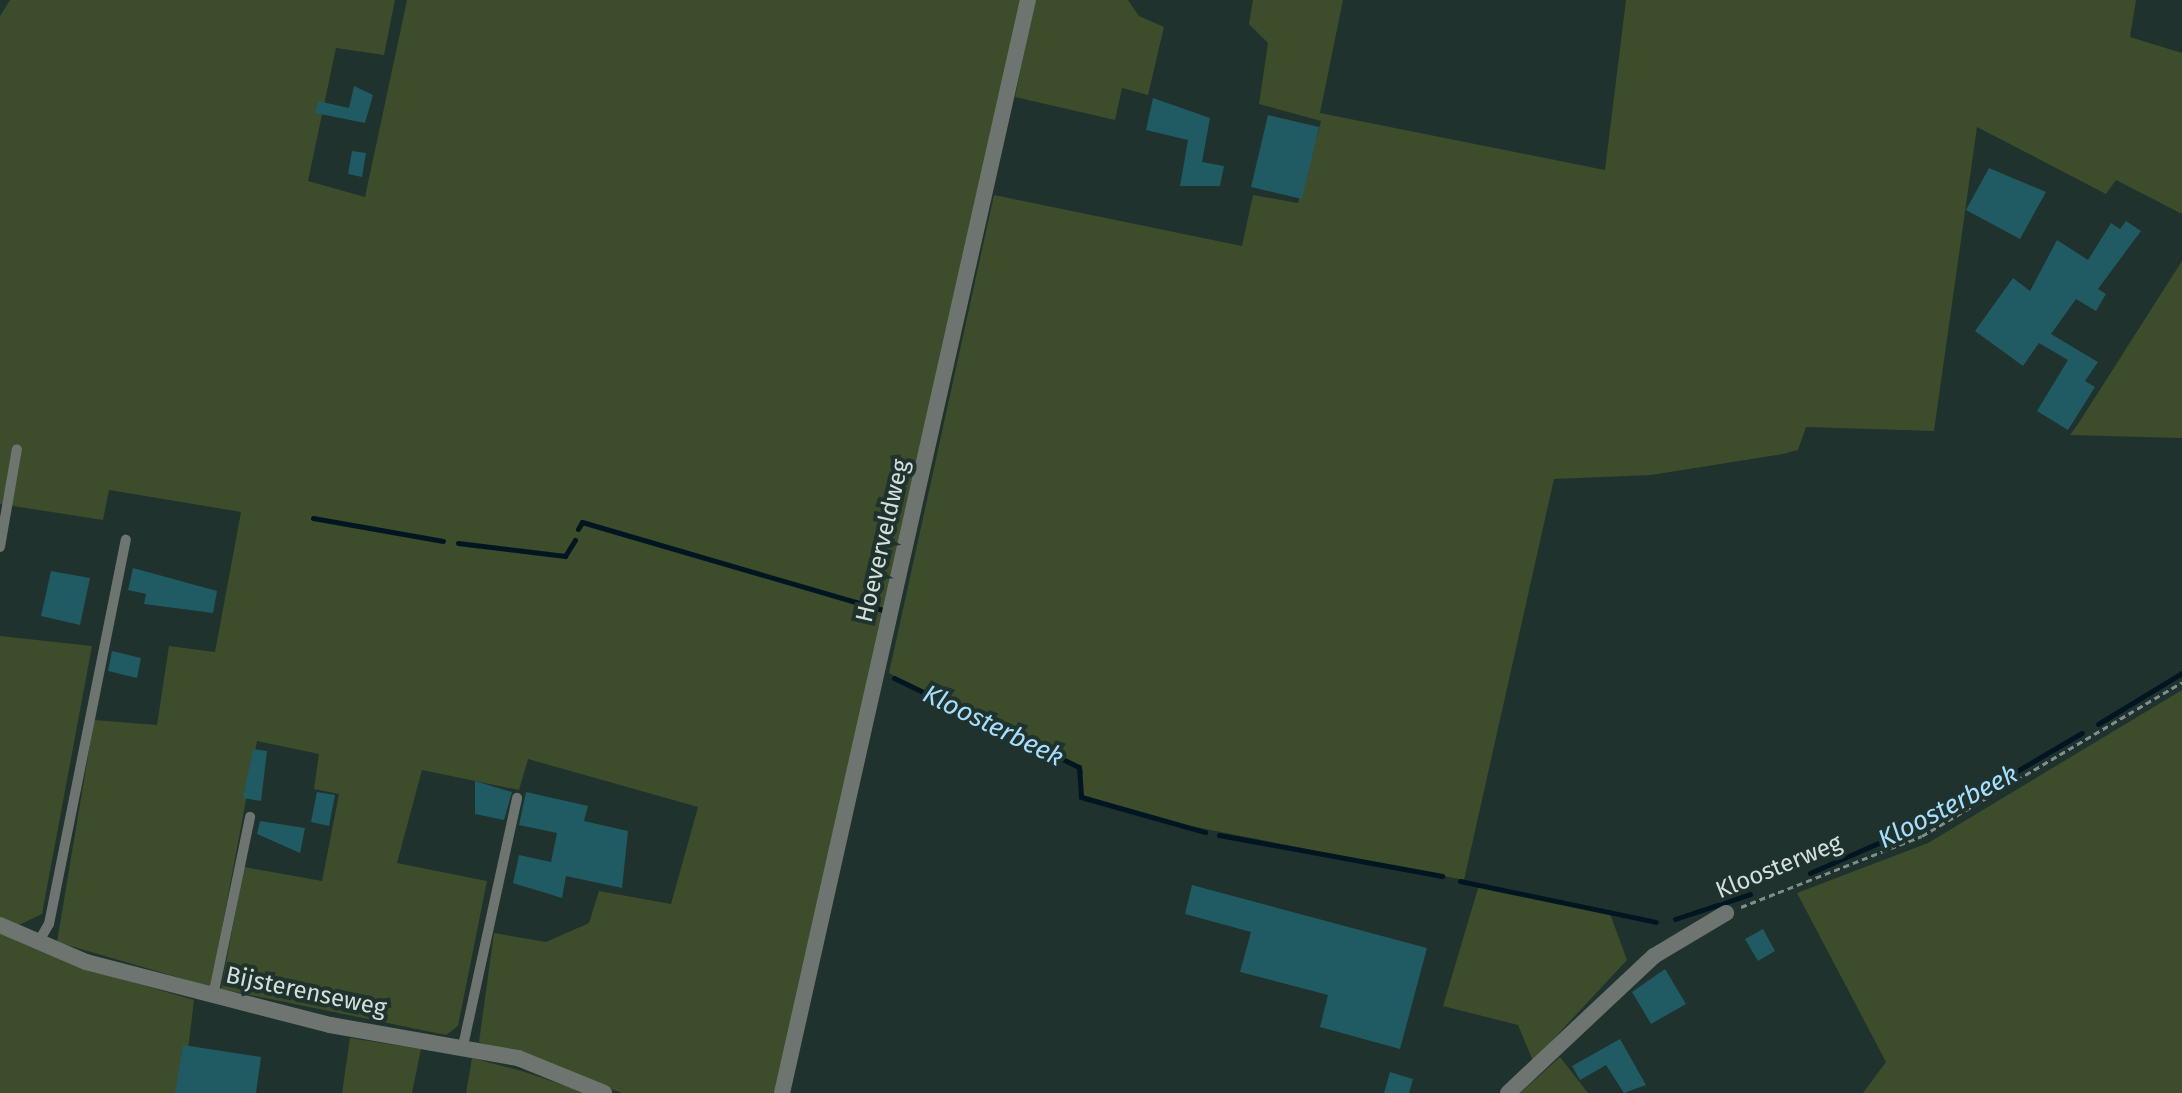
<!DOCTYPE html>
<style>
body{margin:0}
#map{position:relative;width:2182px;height:1093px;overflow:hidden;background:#1f322e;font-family:"Fira Sans",sans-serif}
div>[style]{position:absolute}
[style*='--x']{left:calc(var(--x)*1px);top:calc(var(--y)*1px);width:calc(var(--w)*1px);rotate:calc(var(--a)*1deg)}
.green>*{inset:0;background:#3d4c2b}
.stream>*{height:5px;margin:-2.5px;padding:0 2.5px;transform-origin:2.5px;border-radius:2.5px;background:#021621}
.building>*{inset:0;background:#205a62}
.path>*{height:3px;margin-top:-1.5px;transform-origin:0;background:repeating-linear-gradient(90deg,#7f8e8a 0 6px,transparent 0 10px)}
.service>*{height:10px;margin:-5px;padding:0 5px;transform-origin:5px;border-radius:5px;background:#6e7570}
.minor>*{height:16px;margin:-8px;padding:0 8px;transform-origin:8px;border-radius:8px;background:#6e7570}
span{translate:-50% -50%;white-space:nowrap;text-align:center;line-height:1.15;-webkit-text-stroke:8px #1f322e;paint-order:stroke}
.street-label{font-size:24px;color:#d4dfdc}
.water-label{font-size:26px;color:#a7defe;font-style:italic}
</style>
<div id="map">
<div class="green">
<div style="clip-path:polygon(10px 0,395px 0,384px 55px,336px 48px,308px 181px,365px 197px,407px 0,1021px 0,779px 1093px,622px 1093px,479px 1042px,494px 933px,546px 942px,589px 923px,599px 891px,671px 904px,698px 807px,528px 759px,519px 790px,422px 770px,397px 863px,487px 881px,458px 1026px,446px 1035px,221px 989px,244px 867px,322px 881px,339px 794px,314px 789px,319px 754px,257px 741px,211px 987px,57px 942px,94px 720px,157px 725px,169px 646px,215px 652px,241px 512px,109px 490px,103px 520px,0 504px,0 16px)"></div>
<div style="clip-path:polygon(1035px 0,1128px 0,1139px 16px,1164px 27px,1148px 95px,1122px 88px,1115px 120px,1015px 97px)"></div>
<div style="clip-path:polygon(1253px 0,1343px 0,1320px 113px,1605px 170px,1626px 0,2136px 0,2130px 37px,2182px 53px,2182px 214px,2116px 180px,2106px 194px,1977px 127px,1934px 431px,1806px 427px,1798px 450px,1783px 454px,1651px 475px,1554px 479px,1464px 880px,1170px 822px,1080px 794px,1083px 770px,889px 673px,994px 195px,1242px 246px,1253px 195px,1298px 203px,1321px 121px,1259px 104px,1268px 43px,1249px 24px)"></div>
<div style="clip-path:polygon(2182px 261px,2182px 438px,2070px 435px,2078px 424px)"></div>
<div style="clip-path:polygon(0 636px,92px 646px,42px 914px,19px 925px,0 917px)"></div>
<div style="clip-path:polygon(2182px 690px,2182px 1093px,1863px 1093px,1886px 1062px,1797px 893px,1928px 843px)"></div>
<div style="clip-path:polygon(1479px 885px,1609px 911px,1627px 960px,1533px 1061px,1518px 1025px,1443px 1006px)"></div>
<div style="clip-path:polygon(0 932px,80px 967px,194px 1000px,183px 1093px,0 1093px)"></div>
<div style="clip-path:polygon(350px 1038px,421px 1049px,412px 1093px,342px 1093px)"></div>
<div style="clip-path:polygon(1560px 1057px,1588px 1093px,1520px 1093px)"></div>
<div style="clip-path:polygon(472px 1058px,522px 1071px,587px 1093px,466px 1093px)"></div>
</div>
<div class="stream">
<div style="--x:313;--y:518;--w:132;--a:10"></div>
<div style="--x:578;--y:529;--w:8;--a:-60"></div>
<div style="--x:582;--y:522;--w:318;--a:16.3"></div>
<div style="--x:458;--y:543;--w:108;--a:6.9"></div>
<div style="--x:565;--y:556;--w:19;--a:-58"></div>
<div style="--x:894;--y:678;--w:205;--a:25.7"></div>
<div style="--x:1079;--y:767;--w:30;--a:86"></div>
<div style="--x:1081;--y:797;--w:129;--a:15.8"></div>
<div style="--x:2098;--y:724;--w:98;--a:-31.3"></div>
<div style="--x:1219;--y:835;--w:227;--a:10.4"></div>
<div style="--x:1810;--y:873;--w:144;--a:-23.7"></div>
<div style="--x:1942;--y:815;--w:162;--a:-30.4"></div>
<div style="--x:1460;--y:881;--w:200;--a:11.8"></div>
<div style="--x:1675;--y:919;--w:79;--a:-18.4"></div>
</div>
<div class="building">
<div style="clip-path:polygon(354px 86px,373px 95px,365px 123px,315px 113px,318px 101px,349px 108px)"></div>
<div style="clip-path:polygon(1153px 98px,1210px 118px,1202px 162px,1224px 166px,1220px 186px,1180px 186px,1188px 140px,1146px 130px)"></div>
<div style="clip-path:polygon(1268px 115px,1319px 127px,1302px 199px,1251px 187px)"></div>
<div style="clip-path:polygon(352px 151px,366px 153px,362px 177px,348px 174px)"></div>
<div style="clip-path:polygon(1989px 168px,2046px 192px,2020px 239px,1966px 210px)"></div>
<div style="clip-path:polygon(2126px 221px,2141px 231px,2098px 289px,2106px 294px,2096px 311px,2076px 299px,2051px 334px,2098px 362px,2085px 381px,2095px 387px,2068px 430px,2037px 411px,2068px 360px,2039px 343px,2023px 366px,1975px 331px,2013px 278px,2030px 291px,2057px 240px,2088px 260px,2111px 223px,2120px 229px)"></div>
<div style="clip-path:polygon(133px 568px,217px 591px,213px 613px,144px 604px,146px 594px,128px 590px)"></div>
<div style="clip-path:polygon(51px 571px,90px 578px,80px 625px,41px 616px)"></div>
<div style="clip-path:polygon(112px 651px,141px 658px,137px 678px,108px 671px)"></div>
<div style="clip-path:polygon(253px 749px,267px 751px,261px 801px,243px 798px)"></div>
<div style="clip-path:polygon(475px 781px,512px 792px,504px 820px,475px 814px)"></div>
<div style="clip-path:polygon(317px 792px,335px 795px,329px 826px,311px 822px)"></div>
<div style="clip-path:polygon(526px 792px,588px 806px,584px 821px,628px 831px,622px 888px,566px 876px,562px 898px,513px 883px,519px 855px,551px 862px,557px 833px,519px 825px)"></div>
<div style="clip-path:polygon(260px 821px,305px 828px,300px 853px,257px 834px)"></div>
<div style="clip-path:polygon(1192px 885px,1427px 948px,1400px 1049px,1320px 1027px,1328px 995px,1240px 972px,1251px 932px,1185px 914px)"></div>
<div style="clip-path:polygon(1763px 929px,1775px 951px,1758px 961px,1745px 939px)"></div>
<div style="clip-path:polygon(1665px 969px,1686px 1004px,1651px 1024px,1632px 992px)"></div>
<div style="clip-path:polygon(1620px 1039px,1646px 1085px,1624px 1093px,1606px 1065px,1580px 1080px,1572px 1066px)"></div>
<div style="clip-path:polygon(183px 1045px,261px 1057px,256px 1093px,175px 1093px)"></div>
<div style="clip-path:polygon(1390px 1072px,1413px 1079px,1409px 1093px,1384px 1093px)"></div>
</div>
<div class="path">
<div style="--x:1741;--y:907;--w:194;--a:-21.4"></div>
<div style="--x:1922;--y:836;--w:302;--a:-30.6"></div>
</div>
<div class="service">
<div style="--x:0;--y:547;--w:99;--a:-80.2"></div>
<div style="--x:39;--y:941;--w:20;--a:-60"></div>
<div style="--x:49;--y:924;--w:392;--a:-78.7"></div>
<div style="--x:213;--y:996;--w:183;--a:-78.3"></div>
<div style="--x:463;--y:1046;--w:254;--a:-77.7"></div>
</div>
<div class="minor">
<div style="--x:0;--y:925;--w:94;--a:23.3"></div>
<div style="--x:86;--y:962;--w:252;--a:14.5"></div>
<div style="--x:330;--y:1025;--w:191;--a:10"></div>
<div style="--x:518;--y:1058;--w:93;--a:22.1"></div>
<div style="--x:782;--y:1093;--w:1120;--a:-77.32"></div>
<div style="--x:1508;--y:1093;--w:200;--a:-43.2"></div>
<div style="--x:1654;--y:956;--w:84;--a:-30.8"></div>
</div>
<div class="street-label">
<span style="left:883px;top:541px;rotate:-77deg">Hoeverveldweg</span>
<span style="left:1779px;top:867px;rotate:-22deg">Kloosterweg</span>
<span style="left:306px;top:992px;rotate:12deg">Bijsterenseweg</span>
</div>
<div class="water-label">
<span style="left:993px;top:726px;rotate:26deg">Kloosterbeek</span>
<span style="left:1948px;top:807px;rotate:-27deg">Kloosterbeek</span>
</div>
</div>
